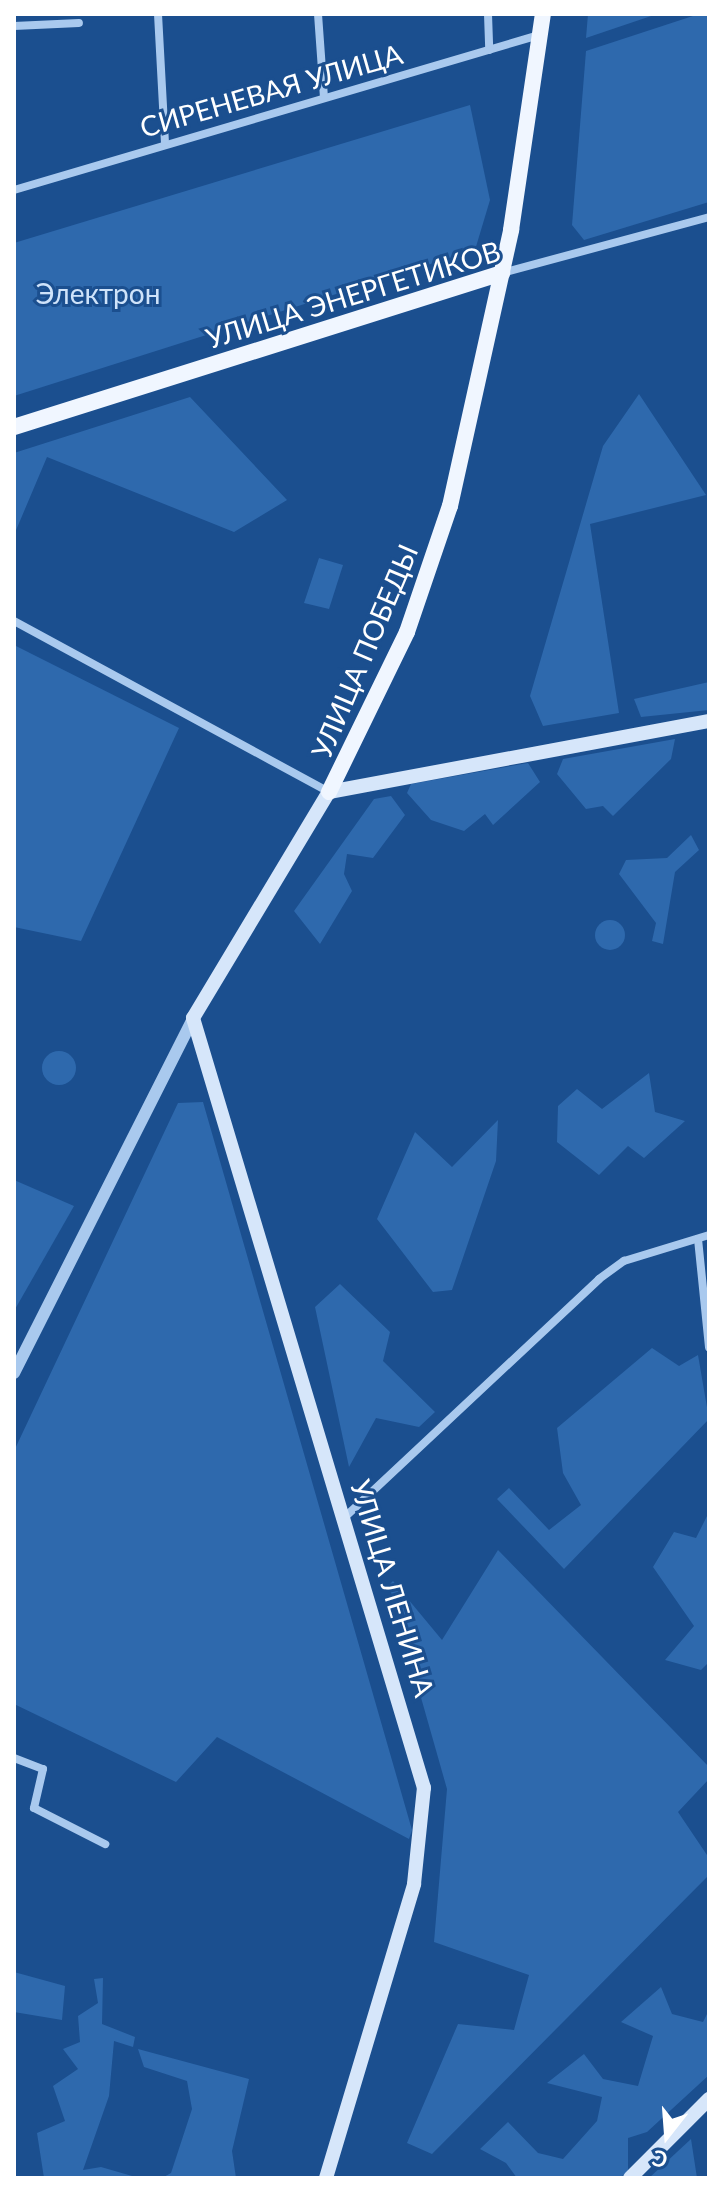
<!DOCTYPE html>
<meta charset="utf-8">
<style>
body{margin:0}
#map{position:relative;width:723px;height:2192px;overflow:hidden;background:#1b4f8f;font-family:Lato,sans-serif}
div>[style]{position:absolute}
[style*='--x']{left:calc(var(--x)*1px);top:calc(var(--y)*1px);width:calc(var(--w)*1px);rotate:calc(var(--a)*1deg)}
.green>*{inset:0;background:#2e69ad}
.round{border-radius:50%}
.minor>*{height:8px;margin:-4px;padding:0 4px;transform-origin:4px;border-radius:4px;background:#a9c9ee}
.tertiary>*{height:12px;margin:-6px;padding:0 6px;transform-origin:6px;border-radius:6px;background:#a9c9ee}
.secondary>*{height:14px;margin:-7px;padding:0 7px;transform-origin:7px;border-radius:7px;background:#d6e6fa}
.primary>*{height:16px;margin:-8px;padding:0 8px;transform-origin:8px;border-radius:8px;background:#f0f6ff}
span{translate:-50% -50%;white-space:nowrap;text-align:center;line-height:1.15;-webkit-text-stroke:6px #1b4f8f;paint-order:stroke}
.street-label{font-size:28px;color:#fff}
.park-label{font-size:28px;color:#cfe3fa}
.frame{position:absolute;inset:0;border:16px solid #fff;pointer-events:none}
.north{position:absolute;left:627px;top:2096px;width:80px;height:80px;-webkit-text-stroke:6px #1b4f8f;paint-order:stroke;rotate:197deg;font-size:22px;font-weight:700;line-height:32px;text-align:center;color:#fff}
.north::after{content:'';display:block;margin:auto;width:28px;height:36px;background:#fff;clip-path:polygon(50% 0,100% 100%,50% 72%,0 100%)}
</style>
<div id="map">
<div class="green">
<div style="clip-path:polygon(588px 14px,657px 14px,586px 38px)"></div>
<div style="clip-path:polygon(699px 14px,709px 14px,709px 202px,584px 240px,572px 225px,586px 51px)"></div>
<div style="clip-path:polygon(470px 105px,490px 200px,475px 250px,14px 396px,14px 243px)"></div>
<div style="clip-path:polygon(639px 394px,706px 495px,590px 524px,619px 713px,543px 726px,530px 696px,603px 446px)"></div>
<div style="clip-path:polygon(190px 397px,287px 500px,234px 532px,47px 457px,14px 535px,14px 453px)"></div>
<div style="clip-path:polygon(319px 558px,343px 565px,329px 609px,304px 603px)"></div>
<div style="clip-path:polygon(14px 645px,179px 728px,81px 941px,14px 927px)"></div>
<div style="clip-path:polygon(709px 682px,709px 710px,641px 717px,634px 699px)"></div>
<div style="clip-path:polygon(675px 739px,671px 759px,613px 816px,603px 806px,586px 809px,557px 774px,563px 759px)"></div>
<div style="clip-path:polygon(528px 763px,540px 782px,493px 825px,485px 814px,464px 831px,431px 820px,407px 793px,411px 784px)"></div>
<div style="clip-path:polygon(391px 796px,405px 815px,373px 858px,347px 854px,344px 874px,352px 891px,320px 944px,294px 911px,374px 799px)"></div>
<div style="clip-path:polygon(691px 835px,699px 850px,675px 872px,663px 944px,652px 941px,656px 923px,619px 874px,626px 860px,667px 858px)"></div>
<div class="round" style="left:595px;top:920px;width:30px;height:30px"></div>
<div class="round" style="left:42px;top:1051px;width:34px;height:34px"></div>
<div style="clip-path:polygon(649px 1073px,655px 1112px,685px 1121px,644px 1158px,628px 1146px,599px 1175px,557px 1142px,558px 1106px,577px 1089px,602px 1109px)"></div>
<div style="clip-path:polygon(203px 1102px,412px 1830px,409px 1839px,217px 1737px,176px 1782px,14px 1704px,14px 1451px,178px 1103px)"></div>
<div style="clip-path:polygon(498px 1120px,496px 1161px,452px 1290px,433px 1292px,377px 1219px,415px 1132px,452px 1167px)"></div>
<div style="clip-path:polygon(14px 1180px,74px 1206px,14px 1311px)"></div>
<div style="clip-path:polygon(340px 1284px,390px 1332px,383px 1361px,435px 1412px,419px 1427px,376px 1418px,349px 1467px,315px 1307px)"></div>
<div style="clip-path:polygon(652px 1348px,679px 1366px,698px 1355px,709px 1419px,564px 1569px,497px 1499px,509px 1488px,549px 1530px,581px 1505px,563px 1473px,557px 1428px)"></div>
<div style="clip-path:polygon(709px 1512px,709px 1662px,701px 1670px,665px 1660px,694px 1626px,653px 1567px,674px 1532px,696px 1538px)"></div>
<div style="clip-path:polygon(498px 1550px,709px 1767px,709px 1779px,678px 1812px,709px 1858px,709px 1875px,432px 2154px,407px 2143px,458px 2024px,514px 2030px,529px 1975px,434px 1942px,447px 1789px,389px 1585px,393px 1581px,442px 1640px)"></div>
<div style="clip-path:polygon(14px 1972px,65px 1986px,62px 2020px,14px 2012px)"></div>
<div style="clip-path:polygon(103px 1978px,102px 2024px,135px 2037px,133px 2047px,114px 2041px,109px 2096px,83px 2170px,101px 2167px,139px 2178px,44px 2178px,37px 2133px,65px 2121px,53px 2086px,78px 2069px,63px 2049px,80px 2042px,78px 2016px,98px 2003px,94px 1979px)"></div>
<div style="clip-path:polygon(661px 1987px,672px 2014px,703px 2022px,709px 2010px,709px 2075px,647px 2132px,628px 2138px,628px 2171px,620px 2178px,517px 2178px,506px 2163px,480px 2149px,508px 2122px,538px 2153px,563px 2159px,597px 2121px,602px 2097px,547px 2083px,584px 2054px,603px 2079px,638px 2086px,653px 2036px,621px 2022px)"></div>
<div style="clip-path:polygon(138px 2049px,249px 2079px,232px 2151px,236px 2178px,162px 2178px,171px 2173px,192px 2109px,187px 2081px,144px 2067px)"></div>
<div style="clip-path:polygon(691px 2139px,697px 2178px,649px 2178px)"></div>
</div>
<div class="minor">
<div style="--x:158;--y:14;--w:129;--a:86.9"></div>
<div style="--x:318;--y:14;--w:83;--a:85.9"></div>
<div style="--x:488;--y:14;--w:36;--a:88"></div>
<div style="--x:14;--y:26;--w:65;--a:-2.6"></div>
<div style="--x:14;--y:190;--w:547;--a:-16.45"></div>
<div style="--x:502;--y:273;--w:214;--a:-15.1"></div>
<div style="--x:14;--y:621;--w:358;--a:28.5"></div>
<div style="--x:698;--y:1239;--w:109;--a:84.2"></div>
<div style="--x:345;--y:1517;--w:348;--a:-43.1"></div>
<div style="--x:599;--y:1279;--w:31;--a:-36"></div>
<div style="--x:624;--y:1261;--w:89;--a:-17"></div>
<div style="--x:14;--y:1758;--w:31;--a:21"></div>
<div style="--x:43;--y:1769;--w:40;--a:103"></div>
<div style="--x:34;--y:1808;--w:80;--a:26.9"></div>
</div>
<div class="tertiary">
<div style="--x:14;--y:1373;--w:398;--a:-63.2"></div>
</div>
<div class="secondary">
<div style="--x:326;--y:2178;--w:307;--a:-73.3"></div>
<div style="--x:414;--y:1884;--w:97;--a:-84.1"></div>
<div style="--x:424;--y:1788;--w:804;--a:-106.7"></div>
<div style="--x:193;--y:1018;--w:264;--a:-59"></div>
<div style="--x:329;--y:792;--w:387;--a:-10.6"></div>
<div style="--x:630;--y:2178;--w:112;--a:-45"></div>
</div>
<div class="primary">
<div style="--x:14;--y:427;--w:512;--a:-17.51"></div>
<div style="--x:329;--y:792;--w:178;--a:-64"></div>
<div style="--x:407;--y:632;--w:133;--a:-71.2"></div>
<div style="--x:450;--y:506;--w:283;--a:-77.5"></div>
<div style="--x:511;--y:230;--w:218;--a:-81.6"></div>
</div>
<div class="street-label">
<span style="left:271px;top:90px;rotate:-16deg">СИРЕНЕВАЯ УЛИЦА</span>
<span style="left:353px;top:294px;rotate:-17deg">УЛИЦА ЭНЕРГЕТИКОВ</span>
<span style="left:364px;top:651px;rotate:-67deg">УЛИЦА ПОБЕДЫ</span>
<span style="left:393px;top:1588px;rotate:73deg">УЛИЦА ЛЕНИНА</span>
</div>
<div class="park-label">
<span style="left:98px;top:293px">Электрон</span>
</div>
<div class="frame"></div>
<div class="north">С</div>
</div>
